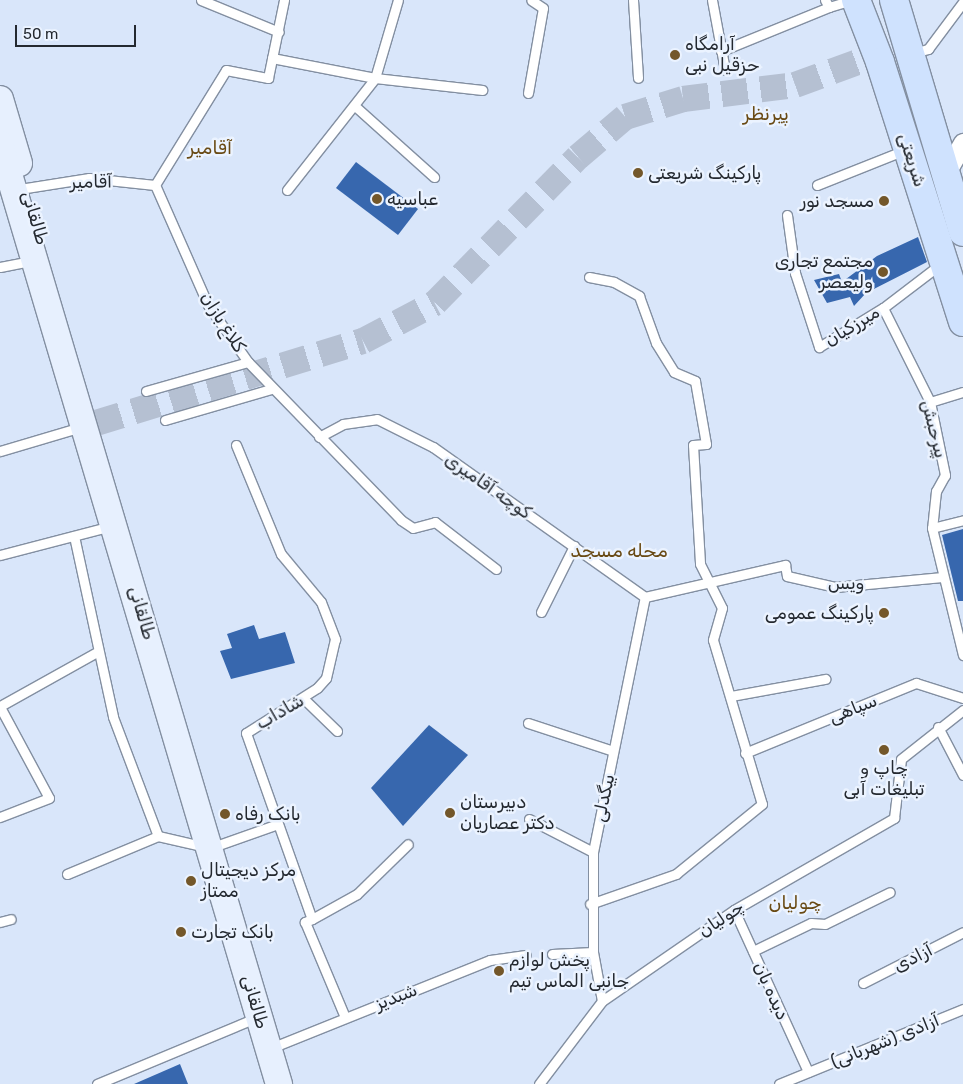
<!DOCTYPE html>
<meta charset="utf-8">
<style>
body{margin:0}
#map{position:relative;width:963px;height:1084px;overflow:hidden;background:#d9e6fa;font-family:Rubik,Cairo,sans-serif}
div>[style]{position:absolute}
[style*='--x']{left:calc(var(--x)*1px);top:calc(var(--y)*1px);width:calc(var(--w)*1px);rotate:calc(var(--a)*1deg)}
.building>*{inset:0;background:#3767ae}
.secondary-tunnel>*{height:26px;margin-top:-13px;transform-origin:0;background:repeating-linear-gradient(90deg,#b5c0d2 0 26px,transparent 0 39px)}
.roads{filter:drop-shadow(1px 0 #838fa1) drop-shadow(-1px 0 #838fa1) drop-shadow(0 1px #838fa1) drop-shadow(0 -1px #838fa1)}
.service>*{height:9px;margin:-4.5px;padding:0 4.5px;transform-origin:4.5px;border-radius:4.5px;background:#fff}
.minor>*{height:19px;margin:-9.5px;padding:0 9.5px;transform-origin:9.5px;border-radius:9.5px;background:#fff}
.secondary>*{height:26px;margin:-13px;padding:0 13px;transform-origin:13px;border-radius:13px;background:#e7f0fe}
.primary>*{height:28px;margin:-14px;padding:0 14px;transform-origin:14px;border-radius:14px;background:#cfe2fe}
.dots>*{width:14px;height:14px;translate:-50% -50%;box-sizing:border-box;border:2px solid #ebf3ff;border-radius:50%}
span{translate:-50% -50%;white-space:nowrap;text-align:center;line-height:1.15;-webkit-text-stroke:5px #ebf3ff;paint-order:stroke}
.poi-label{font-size:18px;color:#242930}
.left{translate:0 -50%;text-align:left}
.right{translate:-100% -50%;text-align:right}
.street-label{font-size:18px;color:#242930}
.neighbourhood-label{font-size:19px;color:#694a14}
.scale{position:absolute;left:15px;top:25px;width:121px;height:22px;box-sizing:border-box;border:2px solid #242930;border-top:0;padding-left:6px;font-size:15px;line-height:18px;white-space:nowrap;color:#242930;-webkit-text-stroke:4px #ebf3ff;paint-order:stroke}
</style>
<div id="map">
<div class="building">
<div style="clip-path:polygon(356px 162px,418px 209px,398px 235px,336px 188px)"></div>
<div style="clip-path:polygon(918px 237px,927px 262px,866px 293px,854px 306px,850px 297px,827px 303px,814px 280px,839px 274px,842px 282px,877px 256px)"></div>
<div style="clip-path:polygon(963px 529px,963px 601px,958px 601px,942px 535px)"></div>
<div style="clip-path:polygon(254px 625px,259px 639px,285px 632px,295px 663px,231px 679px,220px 651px,232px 648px,227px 634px)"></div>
<div style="clip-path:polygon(429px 725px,468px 755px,403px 826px,371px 788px)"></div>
<div style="clip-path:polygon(180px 1064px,188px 1084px,134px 1084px)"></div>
</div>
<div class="secondary-tunnel">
<div style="--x:96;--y:423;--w:279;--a:-17.1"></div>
<div style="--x:363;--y:341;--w:81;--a:-27.8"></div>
<div style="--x:435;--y:303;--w:204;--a:-45.6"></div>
<div style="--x:578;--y:157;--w:62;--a:-40.4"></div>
<div style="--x:625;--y:117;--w:61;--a:-17.2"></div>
<div style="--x:683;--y:99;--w:113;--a:-7.1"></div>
<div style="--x:795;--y:85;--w:87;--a:-20.1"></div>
</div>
<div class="roads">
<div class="service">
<div style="--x:201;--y:0;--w:84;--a:22.3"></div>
<div style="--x:633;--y:0;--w:78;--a:86.3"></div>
<div style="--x:712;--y:0;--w:71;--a:79.5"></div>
<div style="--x:825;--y:0;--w:8;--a:60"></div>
<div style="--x:829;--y:7;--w:24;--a:-17"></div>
<div style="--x:721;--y:51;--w:117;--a:-22.2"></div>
<div style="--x:913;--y:53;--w:16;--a:-15"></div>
<div style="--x:928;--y:49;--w:59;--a:-53.3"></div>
<div style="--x:272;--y:58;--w:105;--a:11"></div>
<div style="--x:375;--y:78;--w:108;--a:6.4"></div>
<div style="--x:528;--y:93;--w:86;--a:-80"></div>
<div style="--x:543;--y:8;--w:14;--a:-146"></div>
<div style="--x:356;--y:107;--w:105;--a:41.9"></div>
<div style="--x:155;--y:185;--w:135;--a:-58.3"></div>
<div style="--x:226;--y:70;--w:43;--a:10.8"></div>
<div style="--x:268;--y:78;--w:80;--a:-78.4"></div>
<div style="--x:817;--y:185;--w:95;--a:-21.7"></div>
<div style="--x:26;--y:188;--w:64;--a:-9"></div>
<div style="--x:89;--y:178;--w:66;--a:6.1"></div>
<div style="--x:287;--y:190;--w:142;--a:-51.8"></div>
<div style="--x:375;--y:78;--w:81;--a:-73.6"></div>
<div style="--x:787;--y:215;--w:59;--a:82.1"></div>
<div style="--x:795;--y:273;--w:78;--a:72"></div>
<div style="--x:819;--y:347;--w:75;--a:-31.4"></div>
<div style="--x:883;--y:308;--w:74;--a:-37.3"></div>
<div style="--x:0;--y:267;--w:33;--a:-11"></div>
<div style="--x:589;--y:277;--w:25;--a:11"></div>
<div style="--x:614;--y:282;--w:29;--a:29"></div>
<div style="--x:639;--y:296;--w:50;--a:70.1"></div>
<div style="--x:656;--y:343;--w:34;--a:58"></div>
<div style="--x:674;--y:372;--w:23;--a:23"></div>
<div style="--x:695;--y:381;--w:64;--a:80.1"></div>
<div style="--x:706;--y:444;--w:13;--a:176"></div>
<div style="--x:693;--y:445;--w:119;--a:86.6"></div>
<div style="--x:700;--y:564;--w:49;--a:63.4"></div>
<div style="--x:722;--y:608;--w:33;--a:106"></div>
<div style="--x:713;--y:640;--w:171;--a:73.4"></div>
<div style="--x:762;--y:804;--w:111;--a:140.9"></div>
<div style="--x:676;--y:874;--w:91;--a:160.8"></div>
<div style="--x:883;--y:308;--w:105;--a:63.4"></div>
<div style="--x:930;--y:402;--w:75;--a:78.4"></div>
<div style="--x:945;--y:475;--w:18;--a:119"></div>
<div style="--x:936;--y:491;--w:37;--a:96"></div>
<div style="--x:932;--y:528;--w:131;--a:76.3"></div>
<div style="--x:248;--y:362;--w:220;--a:45.9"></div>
<div style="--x:401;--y:520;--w:14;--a:34"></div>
<div style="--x:413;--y:528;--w:23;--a:-15"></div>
<div style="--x:435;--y:522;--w:77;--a:37.6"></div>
<div style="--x:146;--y:391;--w:106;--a:-15.9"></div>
<div style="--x:248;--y:362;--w:70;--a:-125.1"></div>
<div style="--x:208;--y:305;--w:131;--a:-113.8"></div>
<div style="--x:930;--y:402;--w:34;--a:-17"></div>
<div style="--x:165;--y:420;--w:110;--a:-16.3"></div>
<div style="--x:319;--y:437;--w:27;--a:-28"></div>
<div style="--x:343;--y:424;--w:34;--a:-8"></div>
<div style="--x:377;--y:419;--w:63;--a:26.6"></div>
<div style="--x:433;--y:447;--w:260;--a:35.3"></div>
<div style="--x:236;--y:445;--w:118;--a:67.6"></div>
<div style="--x:281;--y:554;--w:62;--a:50.2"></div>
<div style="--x:321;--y:602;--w:40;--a:69"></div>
<div style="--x:335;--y:639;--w:40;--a:103"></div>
<div style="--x:326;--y:678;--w:13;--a:132"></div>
<div style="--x:317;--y:688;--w:84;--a:147.6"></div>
<div style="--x:246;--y:733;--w:197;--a:70.5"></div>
<div style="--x:312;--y:919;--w:8;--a:157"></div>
<div style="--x:305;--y:922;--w:103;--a:67.2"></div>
<div style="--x:0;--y:451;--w:84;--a:-16.5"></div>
<div style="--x:932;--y:528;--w:32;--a:-14"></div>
<div style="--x:74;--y:536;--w:185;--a:77.8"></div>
<div style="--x:113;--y:717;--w:127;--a:69.3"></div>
<div style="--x:158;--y:836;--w:53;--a:13"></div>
<div style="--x:210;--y:848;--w:69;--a:-19.5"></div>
<div style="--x:0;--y:555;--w:115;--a:-14.6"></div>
<div style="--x:645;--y:597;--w:144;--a:-12.9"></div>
<div style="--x:785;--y:565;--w:11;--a:80"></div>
<div style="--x:787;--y:576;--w:49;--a:12.9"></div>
<div style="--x:835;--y:587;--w:108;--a:-5.3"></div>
<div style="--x:541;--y:612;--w:74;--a:-63.4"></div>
<div style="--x:731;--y:696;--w:96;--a:-10.3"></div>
<div style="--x:304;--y:699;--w:46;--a:44.1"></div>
<div style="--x:2;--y:705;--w:109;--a:-29.2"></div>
<div style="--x:0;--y:707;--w:103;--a:61.7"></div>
<div style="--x:49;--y:798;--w:53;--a:158.8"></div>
<div style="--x:528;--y:723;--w:89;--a:18.2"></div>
<div style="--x:938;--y:727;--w:54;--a:62.5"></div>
<div style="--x:745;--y:753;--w:185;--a:-22.3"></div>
<div style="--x:916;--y:683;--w:49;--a:17.7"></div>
<div style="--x:529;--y:819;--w:72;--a:27.3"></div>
<div style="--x:67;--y:874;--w:99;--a:-22.7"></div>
<div style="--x:734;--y:910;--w:178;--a:65.4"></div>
<div style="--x:312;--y:919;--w:51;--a:-29.1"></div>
<div style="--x:357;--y:894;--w:71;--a:-44.4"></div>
<div style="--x:0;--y:922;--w:11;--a:-15"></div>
<div style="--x:753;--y:951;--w:64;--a:-25.8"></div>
<div style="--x:811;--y:923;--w:14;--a:4"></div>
<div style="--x:825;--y:924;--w:72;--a:-26.2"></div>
<div style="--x:552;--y:954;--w:41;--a:-2.8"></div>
<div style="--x:863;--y:983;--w:112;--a:-27"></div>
<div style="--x:602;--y:1001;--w:50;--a:-100.4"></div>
<div style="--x:593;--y:952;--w:100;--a:-90"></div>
<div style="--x:593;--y:852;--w:260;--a:-78.5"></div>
<div style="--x:271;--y:1048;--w:236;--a:-21.9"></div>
<div style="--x:490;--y:960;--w:36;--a:-8"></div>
<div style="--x:97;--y:1084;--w:174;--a:-22.6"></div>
<div style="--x:539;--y:1084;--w:104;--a:-52.8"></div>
<div style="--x:602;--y:1001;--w:160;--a:-34.6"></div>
<div style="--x:734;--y:910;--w:185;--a:-29.9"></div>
<div style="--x:894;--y:818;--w:59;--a:-83.2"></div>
<div style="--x:901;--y:759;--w:79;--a:-38.3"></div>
<div style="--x:779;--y:1084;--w:199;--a:-22.2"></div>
</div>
<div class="minor">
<div style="--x:945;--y:174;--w:36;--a:-60"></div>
</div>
<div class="secondary">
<div style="--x:0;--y:99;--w:67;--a:73.5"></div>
<div style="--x:0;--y:144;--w:981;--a:73.47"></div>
</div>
<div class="primary">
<div style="--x:856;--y:0;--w:66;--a:68.8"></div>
<div style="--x:880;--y:62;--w:273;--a:72.3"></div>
<div style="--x:894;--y:0;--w:242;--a:73.4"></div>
</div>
</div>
<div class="dots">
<div style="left:675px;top:55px;background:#73572a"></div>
<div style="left:638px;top:173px;background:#73572a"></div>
<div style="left:377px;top:199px;background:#73572a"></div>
<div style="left:884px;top:201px;background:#73572a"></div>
<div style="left:883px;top:272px;background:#73572a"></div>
<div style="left:884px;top:613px;background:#73572a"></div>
<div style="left:884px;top:750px;background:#73572a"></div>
<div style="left:450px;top:813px;background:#73572a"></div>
<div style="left:225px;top:814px;background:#73572a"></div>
<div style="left:191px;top:881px;background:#73572a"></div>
<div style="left:181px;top:932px;background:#73572a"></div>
<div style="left:499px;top:971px;background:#73572a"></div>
</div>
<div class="poi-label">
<span class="left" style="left:685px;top:55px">آرامگاه<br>حزقیل نبی</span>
<span class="left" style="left:648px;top:173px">پارکینگ شریعتی</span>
<span class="left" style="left:387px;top:199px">عباسیه</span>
<span class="right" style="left:874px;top:201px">مسجد نور</span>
<span class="right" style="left:873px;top:272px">مجتمع تجاری<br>ولیعصر</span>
<span class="right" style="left:874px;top:613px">پارکینگ عمومی</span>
<span style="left:884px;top:779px">چاپ و<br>تبلیغات آبی</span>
<span class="left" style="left:460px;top:813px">دبیرستان<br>دکتر عصاریان</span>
<span class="left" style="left:235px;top:814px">بانک رفاه</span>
<span class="left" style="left:201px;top:881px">مرکز دیجیتال<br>ممتاز</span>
<span class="left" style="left:191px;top:932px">بانک تجارت</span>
<span class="left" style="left:509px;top:971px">پخش لوازم<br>جانبی الماس تیم</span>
</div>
<div class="street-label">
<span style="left:912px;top:160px;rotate:72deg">شریعتی</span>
<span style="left:91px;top:182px;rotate:-1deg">آقامیر</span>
<span style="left:35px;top:218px;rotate:74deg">طالقانی</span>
<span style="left:223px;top:322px;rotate:58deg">کلاغ بازان</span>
<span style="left:852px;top:326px;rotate:-31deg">میرزکیان</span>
<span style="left:934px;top:429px;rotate:76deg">پیرحبش</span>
<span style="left:488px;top:486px;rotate:35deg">کوچه آقامیری</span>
<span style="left:846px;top:583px">ویس</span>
<span style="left:142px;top:613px;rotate:74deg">طالقانی</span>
<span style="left:853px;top:709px;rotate:-22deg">سپاهی</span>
<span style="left:280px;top:712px;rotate:-30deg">شاداب</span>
<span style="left:604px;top:798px;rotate:-78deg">بیگدلی</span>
<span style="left:721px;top:919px;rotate:-34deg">چولیان</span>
<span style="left:913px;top:958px;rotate:-27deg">آزادی</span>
<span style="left:771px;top:991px;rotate:66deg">دیده بان</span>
<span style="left:396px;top:997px;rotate:-21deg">شبدیز</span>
<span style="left:255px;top:1002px;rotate:74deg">طالقانی</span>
<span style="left:885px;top:1041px;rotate:-22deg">آزادی (شهربانی)</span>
</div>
<div class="neighbourhood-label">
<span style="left:766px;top:114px">پیرنظر</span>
<span style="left:210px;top:148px">آقامیر</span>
<span style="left:619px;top:551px">محله مسجد</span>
<span style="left:795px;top:903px">چولیان</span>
</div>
<div class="scale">50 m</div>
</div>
